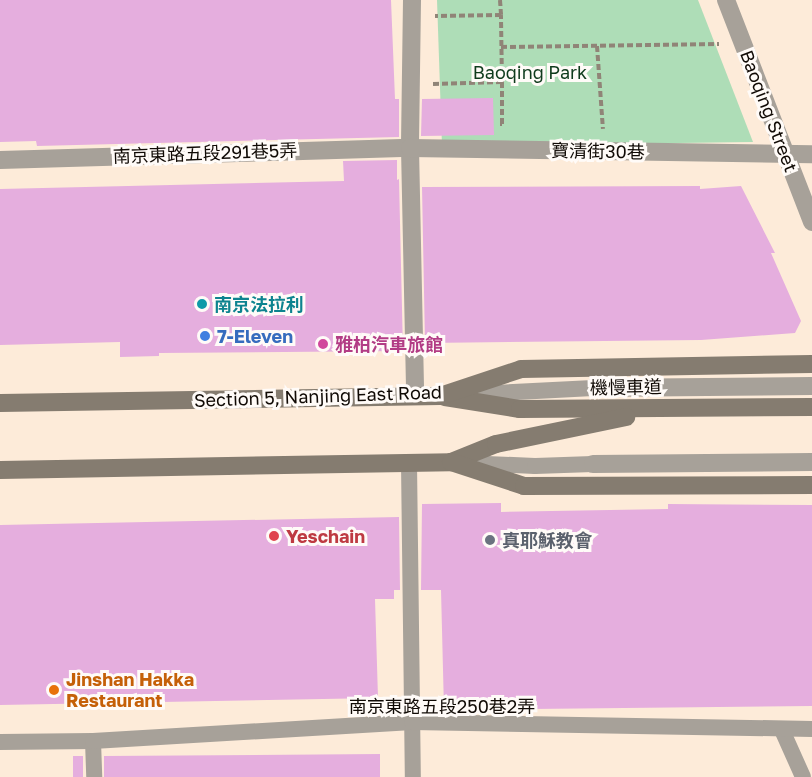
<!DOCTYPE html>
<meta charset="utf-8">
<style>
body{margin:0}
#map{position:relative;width:812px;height:777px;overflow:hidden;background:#fdebd9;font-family:"Golos Text","Noto Sans TC",sans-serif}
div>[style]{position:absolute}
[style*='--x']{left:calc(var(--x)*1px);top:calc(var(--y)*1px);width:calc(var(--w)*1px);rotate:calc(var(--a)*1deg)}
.green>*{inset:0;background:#aeddb7}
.building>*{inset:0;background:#e5aede}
.path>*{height:4px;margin-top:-2px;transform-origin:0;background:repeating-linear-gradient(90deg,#908477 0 6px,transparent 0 9px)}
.service>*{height:16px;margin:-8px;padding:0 8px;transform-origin:8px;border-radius:8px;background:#a7a199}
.minor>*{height:18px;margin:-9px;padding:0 9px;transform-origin:9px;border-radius:9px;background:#a7a199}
.secondary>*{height:18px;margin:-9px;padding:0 9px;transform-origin:9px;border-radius:9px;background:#857c70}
.dots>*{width:16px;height:16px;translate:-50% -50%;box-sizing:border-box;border:3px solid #fffbf8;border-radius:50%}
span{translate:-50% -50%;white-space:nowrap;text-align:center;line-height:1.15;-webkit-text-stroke:6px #fffbf8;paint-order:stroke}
.park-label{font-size:18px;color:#0f3b1c}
.street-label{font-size:18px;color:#100a05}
.culture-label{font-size:18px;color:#0d838f;font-weight:700}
.left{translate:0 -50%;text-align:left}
.shop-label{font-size:18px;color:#366cbe;font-weight:700}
.hotel-label{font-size:18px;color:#b23c85;font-weight:700}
.health-label{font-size:18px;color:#be3a42;font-weight:700}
.worship-label{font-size:18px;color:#5b616d;font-weight:700}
.food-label{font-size:18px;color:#c56008;font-weight:700}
</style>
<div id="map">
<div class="green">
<div style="clip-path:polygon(437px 0,698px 0,753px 142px,442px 146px)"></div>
</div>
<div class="building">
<div style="clip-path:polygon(0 0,391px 0,395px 99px,399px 99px,399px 137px,37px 146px,36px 141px,0 142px)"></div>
<div style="clip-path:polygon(493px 98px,494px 135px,421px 136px,422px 99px)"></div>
<div style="clip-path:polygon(397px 160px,397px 180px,399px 179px,403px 351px,159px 353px,159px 356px,120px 357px,120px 342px,0 345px,0 189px,344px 181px,343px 161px)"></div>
<div style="clip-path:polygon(700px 186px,700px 189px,741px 186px,775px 253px,771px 253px,801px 321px,795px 333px,701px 340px,425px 343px,422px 187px)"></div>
<div style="clip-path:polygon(501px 503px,501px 512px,668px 509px,668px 504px,812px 505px,812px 706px,444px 710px,441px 590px,421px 590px,422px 504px)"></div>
<div style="clip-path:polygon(399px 517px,400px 590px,394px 590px,394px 599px,375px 599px,378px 698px,0 705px,0 525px)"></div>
<div style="clip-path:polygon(380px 754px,380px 777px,104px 777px,104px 756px)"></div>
<div style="clip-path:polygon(73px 756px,83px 756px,83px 777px,73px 777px)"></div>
</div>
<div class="path">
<div style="--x:500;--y:0;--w:15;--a:86"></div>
<div style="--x:597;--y:46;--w:83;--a:85.9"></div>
<div style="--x:501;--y:47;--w:218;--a:-0.8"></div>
<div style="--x:433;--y:84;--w:69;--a:-1.7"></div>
<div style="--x:502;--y:82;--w:67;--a:-90.9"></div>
<div style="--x:501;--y:15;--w:66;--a:179.1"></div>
<div style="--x:500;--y:124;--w:2;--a:0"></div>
<div style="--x:502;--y:124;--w:42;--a:-90"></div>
</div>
<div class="service">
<div style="--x:456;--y:395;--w:137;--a:-2.9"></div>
<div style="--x:409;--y:463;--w:314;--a:89.3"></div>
<div style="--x:464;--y:463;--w:71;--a:2.4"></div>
<div style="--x:535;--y:466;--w:58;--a:-2"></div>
<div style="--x:782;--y:730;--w:51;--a:65.9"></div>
<div style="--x:93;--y:741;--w:36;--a:88"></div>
<div style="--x:0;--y:742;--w:93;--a:-0.6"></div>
<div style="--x:93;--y:741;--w:320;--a:-3.4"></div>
<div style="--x:412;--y:722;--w:400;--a:1"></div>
</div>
<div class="minor">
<div style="--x:412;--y:0;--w:148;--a:90.8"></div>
<div style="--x:410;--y:148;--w:248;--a:88.8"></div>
<div style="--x:726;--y:0;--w:238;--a:68.8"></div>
<div style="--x:0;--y:160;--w:410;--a:-1.7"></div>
<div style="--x:410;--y:148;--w:402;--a:0.9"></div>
<div style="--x:593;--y:388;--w:219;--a:-0.5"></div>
<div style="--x:593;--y:464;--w:219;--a:-0.5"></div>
</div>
<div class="secondary">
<div style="--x:445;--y:397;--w:76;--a:9.1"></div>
<div style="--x:520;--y:409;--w:292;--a:-0.4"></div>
<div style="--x:0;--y:403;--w:440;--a:-0.9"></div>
<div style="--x:440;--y:396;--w:85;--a:-18.4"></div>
<div style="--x:521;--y:369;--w:291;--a:-1"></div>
<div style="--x:451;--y:462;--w:48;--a:-21.8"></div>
<div style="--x:496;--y:444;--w:133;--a:-11.7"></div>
<div style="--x:0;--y:470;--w:451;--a:-1"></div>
<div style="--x:451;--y:462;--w:77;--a:18.2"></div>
<div style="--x:524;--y:486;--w:288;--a:-0.2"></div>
</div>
<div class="dots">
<div style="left:202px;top:304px;background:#0f9aa8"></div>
<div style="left:205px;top:336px;background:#3f7fe0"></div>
<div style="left:323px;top:344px;background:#d1479c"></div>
<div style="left:274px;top:536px;background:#e0444e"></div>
<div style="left:490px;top:540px;background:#6b7280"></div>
<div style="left:54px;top:690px;background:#e8710a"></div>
</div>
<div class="park-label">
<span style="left:530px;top:72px">Baoqing Park</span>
</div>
<div class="street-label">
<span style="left:769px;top:111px;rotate:69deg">Baoqing Street</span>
<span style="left:598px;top:151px;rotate:1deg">寶清街30巷</span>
<span style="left:205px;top:153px;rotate:-2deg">南京東路五段291巷5弄</span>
<span style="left:626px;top:387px;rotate:-1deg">機慢車道</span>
<span style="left:318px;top:396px;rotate:-2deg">Section 5, Nanjing East Road</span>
<span style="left:442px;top:706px">南京東路五段250巷2弄</span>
</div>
<div class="culture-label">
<span class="left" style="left:214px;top:304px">南京法拉利</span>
</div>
<div class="shop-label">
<span class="left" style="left:217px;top:336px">7-Eleven</span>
</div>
<div class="hotel-label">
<span class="left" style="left:335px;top:344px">雅柏汽車旅館</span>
</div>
<div class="health-label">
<span class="left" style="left:286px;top:536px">Yeschain</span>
</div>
<div class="worship-label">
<span class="left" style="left:502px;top:540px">真耶穌教會</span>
</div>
<div class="food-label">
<span class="left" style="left:66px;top:690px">Jinshan Hakka<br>Restaurant</span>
</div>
</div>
